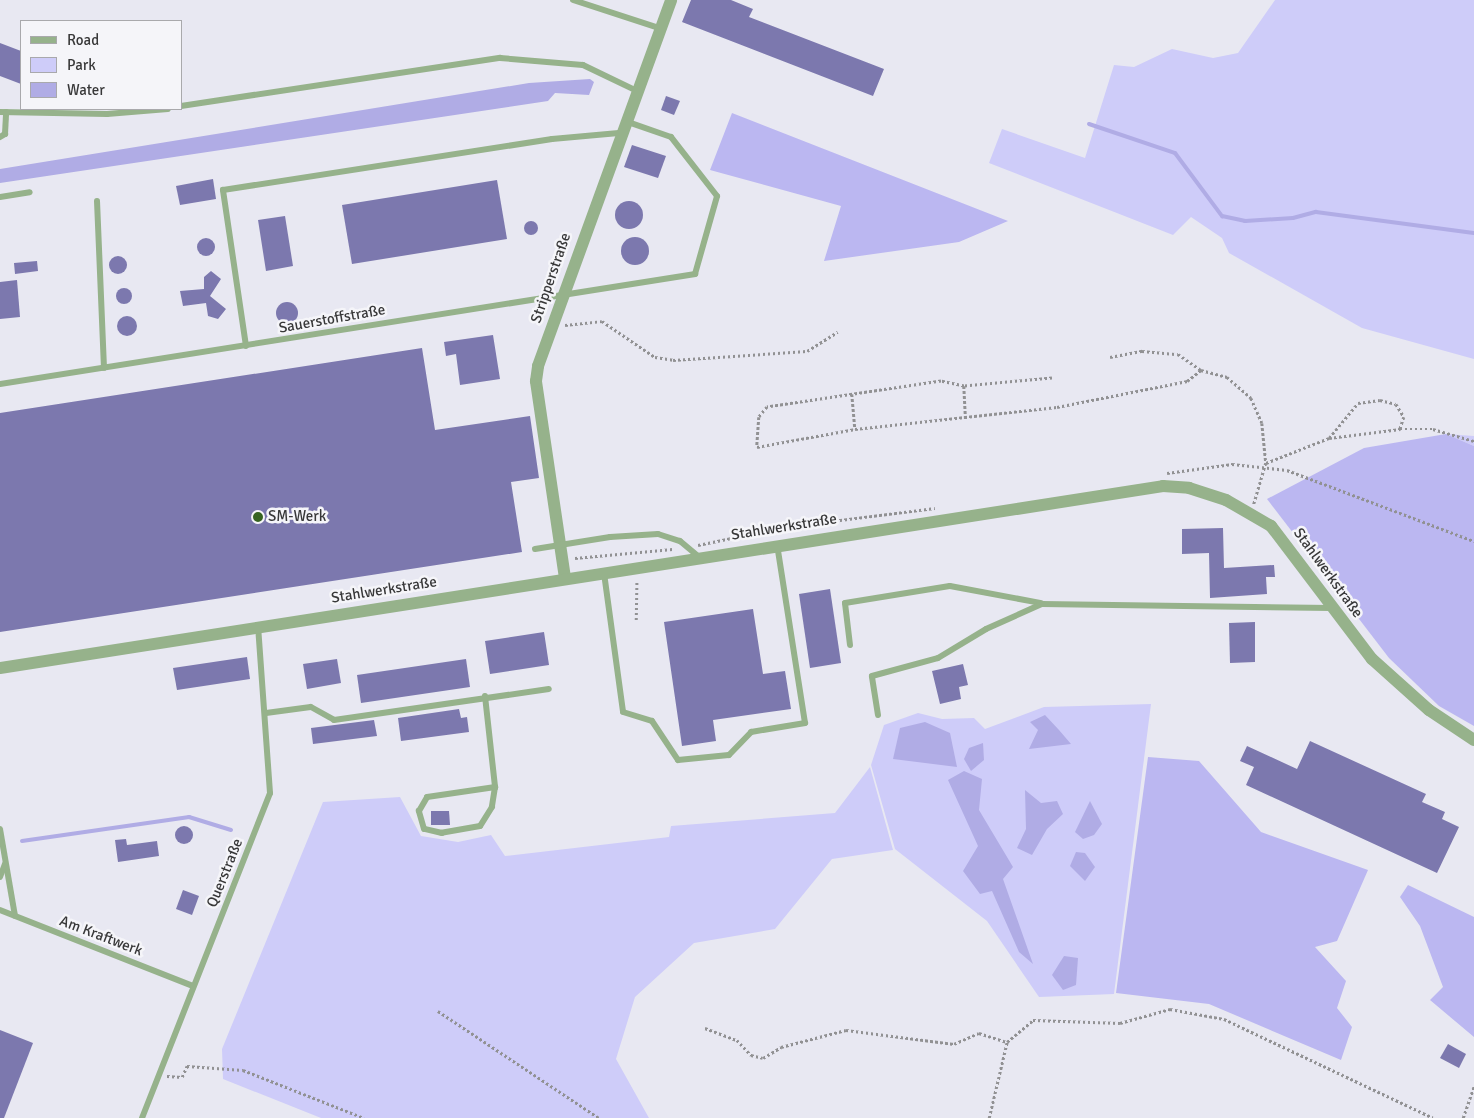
<!DOCTYPE html>
<meta charset="utf-8">
<style>
body{margin:0}
#map{position:relative;width:1474px;height:1118px;overflow:hidden;background:#f5f5f9;font-family:Signika,sans-serif}
div>[style]{position:absolute}
[style*='--x']{left:calc(var(--x)*1px);top:calc(var(--y)*1px);width:calc(var(--w)*1px);rotate:calc(var(--a)*1deg)}
.built>*{inset:0;background:#e8e8f2}
.green>*{inset:0;background:#ceccf9}
.forest>*{inset:0;background:#bbb7f1}
.water>*{inset:0;background:#b0ace5}
.stream>*{height:4px;margin:-2px;padding:0 2px;transform-origin:2px;border-radius:2px;background:#b0ace5}
.building>*{inset:0;background:#7c78ae}
.round{border-radius:50%}
.path>*{height:2.5px;margin-top:-1.25px;transform-origin:0;background:repeating-linear-gradient(90deg,#919193 0 2.5px,transparent 0 5px)}
.service>*{height:6px;margin:-3px;padding:0 3px;transform-origin:3px;border-radius:3px;background:#96b28b}
.minor>*{height:12px;margin:-6px;padding:0 6px;transform-origin:6px;border-radius:6px;background:#96b28b}
.service-bridge>*{height:6px;margin:-3px;padding:0 3px;transform-origin:3px;border-radius:3px;background:#96b28b}
.dots>*{width:14px;height:14px;translate:-50% -50%;box-sizing:border-box;border:2px solid #f5f5f9;border-radius:50%}
span{translate:-50% -50%;white-space:nowrap;text-align:center;line-height:1.15;-webkit-text-stroke:5px #f5f5f9;paint-order:stroke}
.street-label{font-size:15px;color:#383839}
.poi-label{font-size:15px;color:#383839}
.left{translate:0 -50%;text-align:left}
.legend{position:absolute;left:20px;top:20px;width:162px;height:90px;box-sizing:border-box;background:#f5f5f9;border:1px solid #a9a9ac;margin:0;padding:6px 9px;list-style:none;font-size:15px;color:#383839}
.legend li{display:flex;align-items:center;gap:10px;height:25px}
.legend b{width:25px;border:1px solid #a9a9ac}
</style>
<div id="map">
<div class="built">
<div style="clip-path:polygon(evenodd,0 0,1474px 0,1474px 1118px,0 1118px,0 0,21px 21px,181px 21px,181px 109px,21px 109px,21px 21px)"></div>
</div>
<div class="green">
<div style="clip-path:polygon(1275px 0,1474px 0,1474px 359px,1362px 328px,1229px 253px,1222px 238px,1191px 217px,1173px 235px,989px 163px,1002px 129px,1085px 158px,1114px 65px,1134px 67px,1172px 49px,1213px 58px,1238px 53px)"></div>
<div style="clip-path:polygon(1446px 434px,1474px 436px,1474px 446px)"></div>
<div style="clip-path:polygon(1151px 704px,1114px 994px,1039px 997px,987px 921px,895px 849px,871px 765px,884px 725px,918px 713px,942px 719px,974px 718px,985px 729px,1044px 707px)"></div>
<div style="clip-path:polygon(870px 767px,893px 850px,832px 859px,775px 929px,694px 943px,635px 997px,616px 1059px,649px 1118px,321px 1118px,223px 1079px,222px 1049px,323px 802px,400px 797px,421px 836px,458px 842px,491px 835px,505px 856px,669px 837px,671px 826px,835px 813px)"></div>
</div>
<div class="forest">
<div style="clip-path:polygon(732px 113px,1008px 221px,959px 242px,824px 261px,841px 206px,710px 170px)"></div>
<div style="clip-path:polygon(1446px 434px,1474px 446px,1474px 726px,1439px 706px,1389px 658px,1267px 499px,1364px 448px)"></div>
<div style="clip-path:polygon(1148px 757px,1199px 761px,1261px 832px,1368px 870px,1337px 941px,1315px 947px,1346px 981px,1337px 1008px,1352px 1027px,1341px 1060px,1209px 1004px,1116px 993px)"></div>
<div style="clip-path:polygon(1408px 885px,1474px 917px,1474px 1037px,1430px 1000px,1443px 987px,1420px 926px,1400px 897px)"></div>
</div>
<div class="water">
<div style="clip-path:polygon(590px 79px,594px 82px,589px 95px,555px 93px,548px 101px,0 183px,0 169px,529px 83px)"></div>
<div style="clip-path:polygon(1045px 715px,1059px 730px,1071px 744px,1029px 749px,1038px 730px,1030px 722px)"></div>
<div style="clip-path:polygon(925px 722px,950px 733px,957px 767px,893px 759px,900px 728px)"></div>
<div style="clip-path:polygon(983px 743px,984px 760px,971px 771px,964px 759px,969px 748px)"></div>
<div style="clip-path:polygon(964px 771px,982px 779px,979px 810px,1013px 867px,1003px 879px,1033px 964px,1019px 952px,992px 891px,980px 894px,963px 871px,978px 846px,948px 780px)"></div>
<div style="clip-path:polygon(1025px 790px,1041px 803px,1057px 801px,1063px 814px,1047px 829px,1032px 855px,1017px 848px,1026px 829px)"></div>
<div style="clip-path:polygon(1090px 801px,1102px 824px,1094px 835px,1083px 839px,1075px 832px)"></div>
<div style="clip-path:polygon(1076px 852px,1085px 853px,1095px 867px,1085px 881px,1070px 866px)"></div>
<div style="clip-path:polygon(1064px 956px,1078px 958px,1076px 985px,1063px 990px,1052px 975px)"></div>
</div>
<div class="stream">
<div style="--x:1089;--y:124;--w:91;--a:18.6"></div>
<div style="--x:1175;--y:153;--w:79;--a:53.3"></div>
<div style="--x:1222;--y:216;--w:24;--a:12"></div>
<div style="--x:1245;--y:221;--w:48;--a:-3.6"></div>
<div style="--x:1293;--y:218;--w:24;--a:-15"></div>
<div style="--x:1316;--y:212;--w:159;--a:7.6"></div>
<div style="--x:22;--y:841;--w:169;--a:-8.2"></div>
<div style="--x:189;--y:817;--w:44;--a:17.2"></div>
</div>
<div class="building">
<div style="clip-path:polygon(691px 0,731px 0,753px 9px,749px 17px,884px 69px,873px 96px,682px 22px)"></div>
<div style="clip-path:polygon(0 43px,21px 51px,21px 84px,0 76px)"></div>
<div style="clip-path:polygon(666px 96px,680px 101px,674px 115px,661px 110px)"></div>
<div style="clip-path:polygon(632px 145px,666px 156px,658px 178px,624px 167px)"></div>
<div style="clip-path:polygon(213px 179px,216px 199px,180px 205px,176px 186px)"></div>
<div style="clip-path:polygon(497px 180px,507px 239px,352px 264px,342px 205px)"></div>
<div class="round" style="left:615px;top:201px;width:28px;height:28px"></div>
<div style="clip-path:polygon(285px 216px,293px 266px,266px 271px,258px 220px)"></div>
<div class="round" style="left:524px;top:221px;width:14px;height:14px"></div>
<div class="round" style="left:621px;top:237px;width:28px;height:28px"></div>
<div class="round" style="left:197px;top:238px;width:18px;height:18px"></div>
<div class="round" style="left:109px;top:256px;width:18px;height:18px"></div>
<div style="clip-path:polygon(37px 261px,38px 271px,15px 274px,14px 263px)"></div>
<div style="clip-path:polygon(211px 271px,221px 279px,210px 296px,226px 309px,218px 319px,208px 316px,206px 303px,183px 306px,180px 291px,204px 289px,204px 277px)"></div>
<div style="clip-path:polygon(17px 280px,20px 317px,0 319px,0 282px)"></div>
<div class="round" style="left:116px;top:288px;width:16px;height:16px"></div>
<div class="round" style="left:276px;top:302px;width:22px;height:22px"></div>
<div class="round" style="left:117px;top:316px;width:20px;height:20px"></div>
<div style="clip-path:polygon(493px 335px,500px 379px,460px 385px,456px 354px,446px 356px,444px 342px)"></div>
<div style="clip-path:polygon(422px 348px,435px 430px,530px 416px,539px 478px,511px 482px,522px 552px,0 632px,0 413px)"></div>
<div style="clip-path:polygon(1223px 528px,1224px 568px,1274px 565px,1275px 577px,1266px 577px,1267px 594px,1210px 598px,1209px 553px,1182px 554px,1182px 529px)"></div>
<div style="clip-path:polygon(830px 589px,841px 663px,810px 668px,799px 594px)"></div>
<div style="clip-path:polygon(753px 609px,763px 674px,785px 671px,791px 709px,713px 720px,716px 741px,682px 746px,664px 622px)"></div>
<div style="clip-path:polygon(1255px 622px,1255px 662px,1230px 663px,1229px 623px)"></div>
<div style="clip-path:polygon(544px 632px,549px 665px,490px 674px,485px 641px)"></div>
<div style="clip-path:polygon(247px 657px,250px 679px,177px 690px,173px 668px)"></div>
<div style="clip-path:polygon(337px 659px,341px 683px,307px 689px,303px 664px)"></div>
<div style="clip-path:polygon(466px 659px,470px 687px,361px 703px,357px 675px)"></div>
<div style="clip-path:polygon(963px 664px,968px 685px,959px 687px,961px 699px,940px 704px,932px 671px)"></div>
<div style="clip-path:polygon(459px 709px,461px 718px,467px 717px,469px 732px,401px 741px,398px 718px)"></div>
<div style="clip-path:polygon(374px 720px,377px 736px,313px 744px,311px 728px)"></div>
<div style="clip-path:polygon(1310px 741px,1426px 794px,1422px 802px,1445px 812px,1442px 819px,1459px 827px,1437px 873px,1246px 785px,1254px 767px,1240px 761px,1247px 746px,1297px 769px)"></div>
<div style="clip-path:polygon(431px 811px,449px 811px,450px 825px,431px 825px)"></div>
<div class="round" style="left:175px;top:826px;width:18px;height:18px"></div>
<div style="clip-path:polygon(126px 839px,127px 845px,157px 841px,159px 856px,118px 862px,115px 840px)"></div>
<div style="clip-path:polygon(183px 890px,199px 896px,192px 915px,176px 909px)"></div>
<div style="clip-path:polygon(0 1030px,33px 1043px,4px 1118px,0 1118px)"></div>
<div style="clip-path:polygon(1448px 1044px,1466px 1054px,1459px 1068px,1440px 1058px)"></div>
</div>
<div class="path">
<div style="--x:565;--y:325;--w:37;--a:-6"></div>
<div style="--x:602;--y:321;--w:64;--a:34.2"></div>
<div style="--x:655;--y:357;--w:18;--a:9"></div>
<div style="--x:673;--y:360;--w:134;--a:-3.8"></div>
<div style="--x:807;--y:351;--w:36;--a:-32"></div>
<div style="--x:1110;--y:357;--w:33;--a:-11"></div>
<div style="--x:1142;--y:351;--w:36;--a:5"></div>
<div style="--x:1178;--y:354;--w:28;--a:35"></div>
<div style="--x:1052;--y:378;--w:88;--a:174.8"></div>
<div style="--x:964;--y:386;--w:24;--a:-168"></div>
<div style="--x:941;--y:381;--w:176;--a:171.5"></div>
<div style="--x:767;--y:407;--w:13;--a:129"></div>
<div style="--x:759;--y:417;--w:30;--a:94"></div>
<div style="--x:757;--y:447;--w:100;--a:-10.4"></div>
<div style="--x:855;--y:429;--w:203;--a:-6.2"></div>
<div style="--x:1057;--y:407;--w:133;--a:-11.3"></div>
<div style="--x:1187;--y:381;--w:18;--a:-38"></div>
<div style="--x:1201;--y:370;--w:27;--a:15"></div>
<div style="--x:1227;--y:377;--w:32;--a:41"></div>
<div style="--x:1251;--y:398;--w:27;--a:66"></div>
<div style="--x:1262;--y:423;--w:40;--a:84.3"></div>
<div style="--x:1266;--y:463;--w:43;--a:106.3"></div>
<div style="--x:964;--y:386;--w:33;--a:87"></div>
<div style="--x:852;--y:394;--w:35;--a:85"></div>
<div style="--x:1329;--y:438;--w:45;--a:-50.4"></div>
<div style="--x:1358;--y:403;--w:22;--a:-8"></div>
<div style="--x:1380;--y:400;--w:16;--a:14"></div>
<div style="--x:1396;--y:404;--w:15;--a:58"></div>
<div style="--x:1404;--y:417;--w:13;--a:108"></div>
<div style="--x:1266;--y:463;--w:68;--a:-21.6"></div>
<div style="--x:1329;--y:438;--w:72;--a:-7.2"></div>
<div style="--x:1400;--y:429;--w:33;--a:0"></div>
<div style="--x:1433;--y:429;--w:43;--a:16.3"></div>
<div style="--x:1167;--y:473;--w:66;--a:-7.9"></div>
<div style="--x:1232;--y:464;--w:55;--a:6.2"></div>
<div style="--x:1287;--y:470;--w:200;--a:20.8"></div>
<div style="--x:698;--y:545;--w:89;--a:-11.7"></div>
<div style="--x:785;--y:527;--w:151;--a:-7.2"></div>
<div style="--x:575;--y:558;--w:98;--a:-5.2"></div>
<div style="--x:636;--y:620;--w:39;--a:-89"></div>
<div style="--x:438;--y:1011;--w:193;--a:33.6"></div>
<div style="--x:705;--y:1028;--w:34;--a:21"></div>
<div style="--x:737;--y:1040;--w:21;--a:47"></div>
<div style="--x:751;--y:1055;--w:12;--a:14"></div>
<div style="--x:763;--y:1058;--w:21;--a:-31"></div>
<div style="--x:781;--y:1047;--w:67;--a:-14.7"></div>
<div style="--x:846;--y:1030;--w:109;--a:7.4"></div>
<div style="--x:954;--y:1044;--w:27;--a:-24"></div>
<div style="--x:979;--y:1033;--w:28;--a:18"></div>
<div style="--x:167;--y:1076;--w:15;--a:4"></div>
<div style="--x:182;--y:1077;--w:12;--a:-66"></div>
<div style="--x:187;--y:1066;--w:56;--a:4.1"></div>
<div style="--x:243;--y:1070;--w:130;--a:21.6"></div>
<div style="--x:989;--y:1118;--w:78;--a:-76.7"></div>
<div style="--x:1007;--y:1042;--w:34;--a:-40"></div>
<div style="--x:1033;--y:1020;--w:87;--a:2"></div>
<div style="--x:1120;--y:1023;--w:52;--a:-15.6"></div>
<div style="--x:1170;--y:1009;--w:55;--a:10.5"></div>
<div style="--x:1224;--y:1019;--w:231;--a:25.3"></div>
<div style="--x:1463;--y:1118;--w:34;--a:-71"></div>
</div>
<div class="service">
<div style="--x:573;--y:0;--w:90;--a:18"></div>
<div style="--x:181;--y:106;--w:323;--a:-8.6"></div>
<div style="--x:500;--y:58;--w:83;--a:4.8"></div>
<div style="--x:583;--y:65;--w:58;--a:25.7"></div>
<div style="--x:0;--y:112;--w:107;--a:1.1"></div>
<div style="--x:107;--y:114;--w:61;--a:-4.7"></div>
<div style="--x:0;--y:137;--w:6;--a:-31"></div>
<div style="--x:5;--y:134;--w:22;--a:-87"></div>
<div style="--x:0;--y:197;--w:30;--a:-9"></div>
<div style="--x:97;--y:201;--w:167;--a:87.6"></div>
<div style="--x:246;--y:346;--w:158;--a:-98.4"></div>
<div style="--x:223;--y:190;--w:333;--a:-8.8"></div>
<div style="--x:552;--y:139;--w:67;--a:-5.1"></div>
<div style="--x:0;--y:384;--w:704;--a:-8.99"></div>
<div style="--x:695;--y:274;--w:81;--a:-74.2"></div>
<div style="--x:717;--y:196;--w:75;--a:-127.9"></div>
<div style="--x:671;--y:137;--w:49;--a:-160.8"></div>
<div style="--x:610;--y:537;--w:48;--a:-3.6"></div>
<div style="--x:658;--y:534;--w:23;--a:18"></div>
<div style="--x:680;--y:541;--w:25;--a:40"></div>
<div style="--x:604;--y:573;--w:140;--a:82.2"></div>
<div style="--x:623;--y:712;--w:30;--a:17"></div>
<div style="--x:652;--y:721;--w:47;--a:56.3"></div>
<div style="--x:678;--y:760;--w:51;--a:-5.6"></div>
<div style="--x:729;--y:755;--w:32;--a:-46"></div>
<div style="--x:751;--y:732;--w:55;--a:-9.5"></div>
<div style="--x:805;--y:723;--w:180;--a:-98.9"></div>
<div style="--x:850;--y:645;--w:42;--a:-96.8"></div>
<div style="--x:845;--y:603;--w:106;--a:-9.2"></div>
<div style="--x:950;--y:586;--w:93;--a:10.6"></div>
<div style="--x:485;--y:696;--w:92;--a:83.7"></div>
<div style="--x:495;--y:787;--w:20;--a:99"></div>
<div style="--x:492;--y:807;--w:22;--a:122"></div>
<div style="--x:480;--y:826;--w:39;--a:170"></div>
<div style="--x:442;--y:833;--w:18;--a:-167"></div>
<div style="--x:424;--y:829;--w:19;--a:-106"></div>
<div style="--x:419;--y:811;--w:16;--a:-60"></div>
<div style="--x:427;--y:797;--w:69;--a:-8.4"></div>
<div style="--x:266;--y:713;--w:45;--a:-7.6"></div>
<div style="--x:311;--y:707;--w:26;--a:29"></div>
<div style="--x:334;--y:720;--w:217;--a:-8.2"></div>
<div style="--x:878;--y:715;--w:39;--a:-99"></div>
<div style="--x:872;--y:676;--w:68;--a:-15.3"></div>
<div style="--x:938;--y:658;--w:56;--a:-31.1"></div>
<div style="--x:986;--y:629;--w:61;--a:-24.1"></div>
<div style="--x:1042;--y:604;--w:289;--a:0.8"></div>
<div style="--x:0;--y:829;--w:88;--a:80.2"></div>
<div style="--x:0;--y:877;--w:14;--a:-69"></div>
<div style="--x:0;--y:910;--w:207;--a:21.5"></div>
<div style="--x:142;--y:1118;--w:349;--a:-68.5"></div>
<div style="--x:270;--y:793;--w:166;--a:-94.1"></div>
</div>
<div class="minor">
<div style="--x:565;--y:578;--w:199;--a:-98.4"></div>
<div style="--x:536;--y:381;--w:15;--a:-82"></div>
<div style="--x:538;--y:366;--w:389;--a:-70"></div>
<div style="--x:0;--y:668;--w:1177;--a:-8.89"></div>
<div style="--x:1163;--y:486;--w:26;--a:4"></div>
<div style="--x:1189;--y:488;--w:39;--a:18"></div>
<div style="--x:1226;--y:500;--w:52;--a:30"></div>
<div style="--x:1271;--y:526;--w:167;--a:52.8"></div>
<div style="--x:1372;--y:659;--w:76;--a:41.8"></div>
<div style="--x:1429;--y:710;--w:54;--a:33.7"></div>
</div>
<div class="service-bridge">
<div style="--x:535;--y:549;--w:76;--a:-9.1"></div>
</div>
<div class="dots">
<div style="left:258px;top:517px;background:#366321"></div>
</div>
<div class="street-label">
<span style="left:551px;top:278px;rotate:-71deg">Stripperstraße</span>
<span style="left:332px;top:319px;rotate:-10deg">Sauerstoffstraße</span>
<span style="left:784px;top:527px;rotate:-9deg">Stahlwerkstraße</span>
<span style="left:1328px;top:573px;rotate:54deg">Stahlwerkstraße</span>
<span style="left:384px;top:590px;rotate:-9deg">Stahlwerkstraße</span>
<span style="left:225px;top:873px;rotate:-68deg">Querstraße</span>
<span style="left:101px;top:936px;rotate:21deg">Am Kraftwerk</span>
</div>
<div class="poi-label">
<span class="left" style="left:268px;top:517px">SM-Werk</span>
</div>
<ul class="legend">
<li><b style="height:6px;background:#96b28b"></b>Road</li>
<li><b style="height:14px;background:#ceccf9"></b>Park</li>
<li><b style="height:14px;background:#b0ace5"></b>Water</li>
</ul>
</div>
